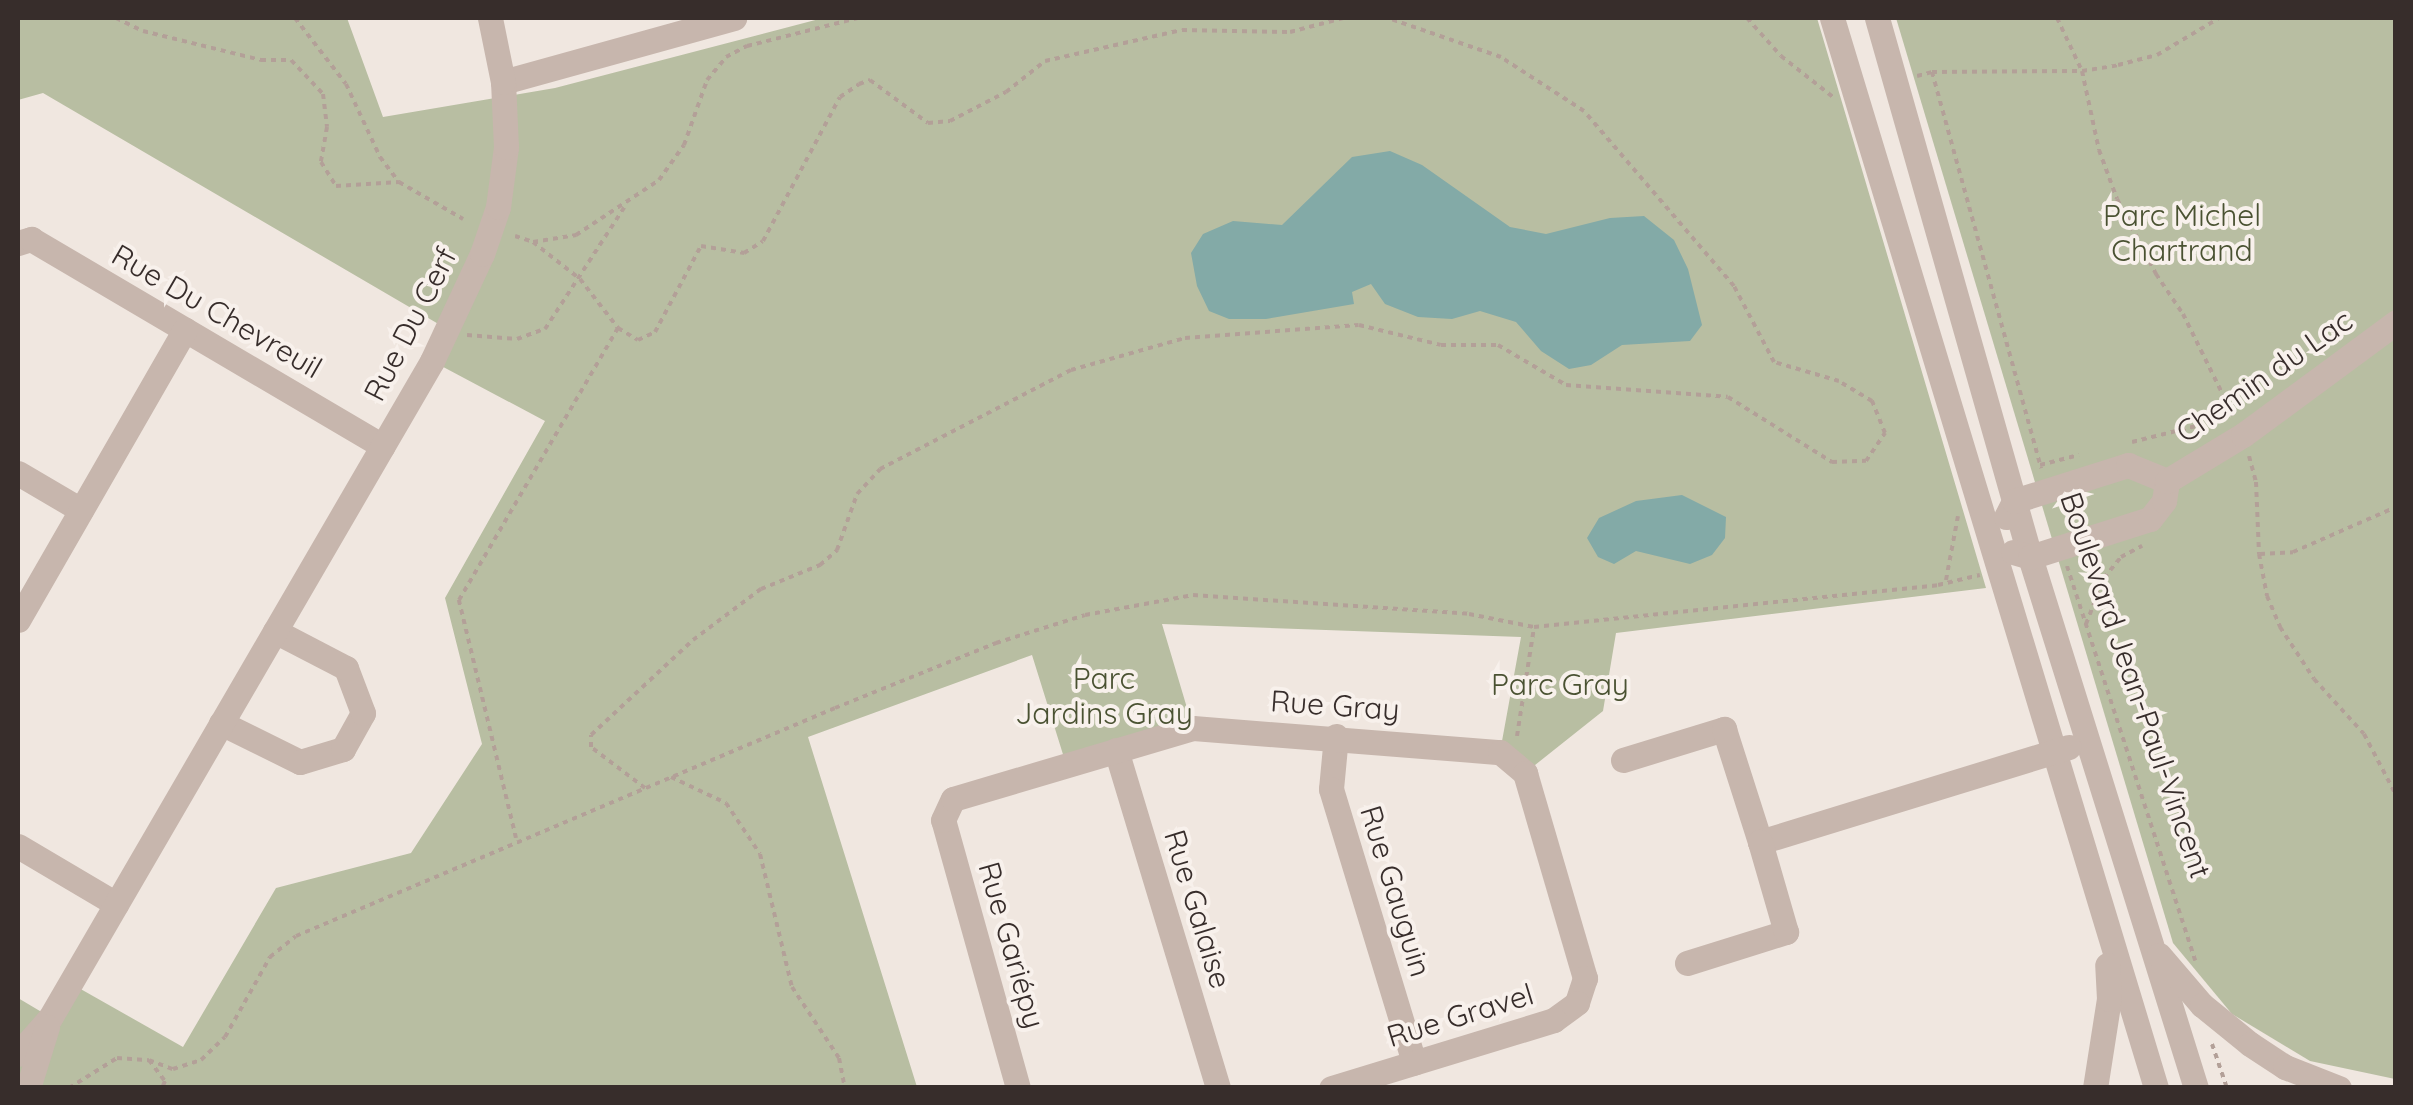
<!DOCTYPE html>
<meta charset="utf-8">
<style>
body{margin:0}
#map{position:relative;width:2413px;height:1105px;overflow:hidden;background:#f0e7e0;font-family:Quicksand,sans-serif}
div>[style]{position:absolute}
[style*='--x']{left:calc(var(--x)*1px);top:calc(var(--y)*1px);width:calc(var(--w)*1px);rotate:calc(var(--a)*1deg)}
.green>*{inset:0;background:#b8bea2}
.water>*{inset:0;background:#83aaa7}
.path>*{height:4px;margin-top:-2px;transform-origin:0;background:repeating-linear-gradient(90deg,#b3a098 0 5px,transparent 0 10px)}
.minor>*{height:25px;margin:-12.5px;padding:0 12.5px;transform-origin:12.5px;border-radius:12.5px;background:#c7b6ad}
span{translate:-50% -50%;white-space:nowrap;text-align:center;line-height:1.15;-webkit-text-stroke:8px #f8f1ec;paint-order:stroke}
.park-label{font-size:30px;color:#4a5232}
.street-label{font-size:30px;color:#372d2b}
.frame{position:absolute;inset:0;border:20px solid #372d2b;pointer-events:none}
</style>
<div id="map">
<div class="green">
<div style="clip-path:polygon(18px 18px,347px 18px,383px 117px,555px 88px,823px 18px,1817px 18px,1986px 588px,1616px 633px,1603px 711px,1525px 773px,1500px 752px,1521px 637px,1162px 624px,1193px 728px,1066px 764px,1032px 655px,808px 737px,917px 1087px,18px 1087px,18px 998px,50px 1017px,70px 983px,183px 1047px,276px 888px,411px 853px,482px 744px,445px 598px,545px 421px,432px 361px,447px 329px,43px 93px,18px 100px)"></div>
<div style="clip-path:polygon(1896px 18px,2395px 18px,2395px 1079px,2310px 1061px,2232px 1014px,2173px 943px)"></div>
</div>
<div class="water">
<div style="clip-path:polygon(1390px 151px,1422px 165px,1510px 227px,1546px 234px,1610px 218px,1644px 216px,1674px 240px,1688px 269px,1702px 325px,1690px 341px,1622px 345px,1591px 365px,1569px 369px,1541px 351px,1516px 322px,1480px 311px,1452px 319px,1418px 317px,1385px 304px,1371px 284px,1352px 292px,1354px 304px,1266px 319px,1229px 319px,1209px 311px,1197px 286px,1191px 253px,1203px 234px,1233px 221px,1282px 225px,1352px 157px)"></div>
<div style="clip-path:polygon(1682px 495px,1726px 517px,1725px 538px,1712px 555px,1690px 564px,1636px 551px,1614px 564px,1598px 557px,1587px 538px,1599px 518px,1636px 501px)"></div>
</div>
<div class="path">
<div style="--x:116;--y:18;--w:30;--a:26"></div>
<div style="--x:143;--y:31;--w:122;--a:13.8"></div>
<div style="--x:261;--y:60;--w:30;--a:0"></div>
<div style="--x:291;--y:60;--w:47;--a:46.7"></div>
<div style="--x:323;--y:94;--w:33;--a:83"></div>
<div style="--x:327;--y:127;--w:36;--a:100"></div>
<div style="--x:321;--y:162;--w:28;--a:58"></div>
<div style="--x:336;--y:186;--w:63;--a:-3.6"></div>
<div style="--x:295;--y:18;--w:83;--a:52.3"></div>
<div style="--x:346;--y:84;--w:81;--a:65"></div>
<div style="--x:380;--y:157;--w:31;--a:53"></div>
<div style="--x:399;--y:182;--w:74;--a:30"></div>
<div style="--x:1747;--y:18;--w:51;--a:48.2"></div>
<div style="--x:1781;--y:56;--w:66;--a:38.3"></div>
<div style="--x:2057;--y:18;--w:59;--a:64.7"></div>
<div style="--x:2082;--y:71;--w:81;--a:77.9"></div>
<div style="--x:2099;--y:150;--w:52;--a:69.8"></div>
<div style="--x:2117;--y:199;--w:85;--a:62.5"></div>
<div style="--x:2156;--y:274;--w:48;--a:56"></div>
<div style="--x:2183;--y:314;--w:113;--a:63.7"></div>
<div style="--x:1932;--y:72;--w:411;--a:74.6"></div>
<div style="--x:1917;--y:76;--w:16;--a:-15"></div>
<div style="--x:1932;--y:72;--w:150;--a:-0.4"></div>
<div style="--x:2082;--y:71;--w:36;--a:-9"></div>
<div style="--x:2118;--y:65;--w:40;--a:-14.4"></div>
<div style="--x:2157;--y:55;--w:72;--a:-30.8"></div>
<div style="--x:515;--y:236;--w:19;--a:18"></div>
<div style="--x:533;--y:242;--w:44;--a:-9.2"></div>
<div style="--x:576;--y:235;--w:100;--a:-33.5"></div>
<div style="--x:659;--y:180;--w:43;--a:-54.5"></div>
<div style="--x:684;--y:145;--w:69;--a:-70.5"></div>
<div style="--x:707;--y:80;--w:30;--a:-50"></div>
<div style="--x:726;--y:57;--w:24;--a:-28"></div>
<div style="--x:747;--y:46;--w:114;--a:-14.2"></div>
<div style="--x:533;--y:242;--w:60;--a:38.2"></div>
<div style="--x:580;--y:279;--w:62;--a:52.2"></div>
<div style="--x:618;--y:328;--w:23;--a:31"></div>
<div style="--x:638;--y:340;--w:19;--a:-25"></div>
<div style="--x:655;--y:332;--w:98;--a:-61.9"></div>
<div style="--x:701;--y:246;--w:44;--a:9.2"></div>
<div style="--x:744;--y:253;--w:22;--a:-32"></div>
<div style="--x:763;--y:241;--w:163;--a:-61.9"></div>
<div style="--x:840;--y:97;--w:23;--a:-34"></div>
<div style="--x:859;--y:84;--w:12;--a:-20"></div>
<div style="--x:870;--y:80;--w:72;--a:36.6"></div>
<div style="--x:928;--y:123;--w:22;--a:-5"></div>
<div style="--x:950;--y:121;--w:63;--a:-27.4"></div>
<div style="--x:1006;--y:92;--w:50;--a:-38.5"></div>
<div style="--x:1045;--y:61;--w:140;--a:-12.8"></div>
<div style="--x:1182;--y:30;--w:108;--a:1.1"></div>
<div style="--x:1290;--y:32;--w:55;--a:-14.8"></div>
<div style="--x:467;--y:335;--w:50;--a:4.6"></div>
<div style="--x:517;--y:339;--w:30;--a:-20"></div>
<div style="--x:545;--y:329;--w:145;--a:-56.9"></div>
<div style="--x:2132;--y:442;--w:95;--a:-14"></div>
<div style="--x:2249;--y:456;--w:27;--a:75"></div>
<div style="--x:2256;--y:482;--w:72;--a:87.6"></div>
<div style="--x:2259;--y:554;--w:43;--a:79.2"></div>
<div style="--x:2267;--y:596;--w:34;--a:67"></div>
<div style="--x:2280;--y:627;--w:62;--a:56.8"></div>
<div style="--x:2314;--y:679;--w:74;--a:47.7"></div>
<div style="--x:2364;--y:734;--w:69;--a:62.3"></div>
<div style="--x:2040;--y:465;--w:40;--a:-14.4"></div>
<div style="--x:2260;--y:554;--w:33;--a:-3"></div>
<div style="--x:2293;--y:552;--w:112;--a:-23.6"></div>
<div style="--x:2067;--y:566;--w:415;--a:72"></div>
<div style="--x:1946;--y:580;--w:65;--a:-79.4"></div>
<div style="--x:2086;--y:624;--w:49;--a:-68.6"></div>
<div style="--x:2104;--y:578;--w:27;--a:-51"></div>
<div style="--x:2121;--y:557;--w:24;--a:-28"></div>
<div style="--x:1517;--y:736;--w:110;--a:-81.1"></div>
<div style="--x:1534;--y:627;--w:406;--a:-5.9"></div>
<div style="--x:1938;--y:585;--w:43;--a:-13.4"></div>
<div style="--x:671;--y:777;--w:61;--a:25.3"></div>
<div style="--x:726;--y:803;--w:61;--a:56.3"></div>
<div style="--x:760;--y:854;--w:137;--a:76.5"></div>
<div style="--x:792;--y:987;--w:85;--a:56.5"></div>
<div style="--x:839;--y:1058;--w:31;--a:79"></div>
<div style="--x:645;--y:788;--w:68;--a:-142.8"></div>
<div style="--x:591;--y:747;--w:12;--a:-90"></div>
<div style="--x:591;--y:735;--w:139;--a:-43"></div>
<div style="--x:693;--y:640;--w:85;--a:-36.9"></div>
<div style="--x:761;--y:589;--w:64;--a:-22.1"></div>
<div style="--x:820;--y:565;--w:23;--a:-41"></div>
<div style="--x:837;--y:550;--w:59;--a:-70.3"></div>
<div style="--x:857;--y:494;--w:34;--a:-47"></div>
<div style="--x:880;--y:469;--w:215;--a:-27.4"></div>
<div style="--x:1071;--y:370;--w:118;--a:-15.7"></div>
<div style="--x:1185;--y:338;--w:174;--a:-4.3"></div>
<div style="--x:1359;--y:325;--w:84;--a:13.7"></div>
<div style="--x:1441;--y:345;--w:57;--a:0"></div>
<div style="--x:1498;--y:345;--w:79;--a:30.5"></div>
<div style="--x:1566;--y:385;--w:162;--a:4.2"></div>
<div style="--x:1728;--y:397;--w:123;--a:32"></div>
<div style="--x:1832;--y:462;--w:34;--a:-2"></div>
<div style="--x:1866;--y:461;--w:34;--a:-56"></div>
<div style="--x:1885;--y:433;--w:35;--a:-112"></div>
<div style="--x:1872;--y:401;--w:39;--a:-149"></div>
<div style="--x:1839;--y:381;--w:68;--a:-163.7"></div>
<div style="--x:1774;--y:362;--w:86;--a:-117.8"></div>
<div style="--x:1734;--y:286;--w:230;--a:-130.6"></div>
<div style="--x:1584;--y:111;--w:99;--a:-147"></div>
<div style="--x:1501;--y:57;--w:120;--a:-161"></div>
<div style="--x:516;--y:838;--w:245;--a:-103.5"></div>
<div style="--x:459;--y:600;--w:315;--a:-59.7"></div>
<div style="--x:2212;--y:1044;--w:46;--a:71.2"></div>
<div style="--x:149;--y:1060;--w:26;--a:21"></div>
<div style="--x:173;--y:1069;--w:29;--a:-18"></div>
<div style="--x:201;--y:1060;--w:33;--a:-44"></div>
<div style="--x:225;--y:1037;--w:92;--a:-60.6"></div>
<div style="--x:270;--y:957;--w:33;--a:-39"></div>
<div style="--x:296;--y:936;--w:585;--a:-22.93"></div>
<div style="--x:835;--y:708;--w:174;--a:-22"></div>
<div style="--x:996;--y:643;--w:93;--a:-17.5"></div>
<div style="--x:1085;--y:615;--w:110;--a:-10.5"></div>
<div style="--x:1193;--y:595;--w:277;--a:3.9"></div>
<div style="--x:1469;--y:614;--w:66;--a:11.3"></div>
<div style="--x:69;--y:1088;--w:57;--a:-32"></div>
<div style="--x:117;--y:1058;--w:32;--a:4"></div>
<div style="--x:149;--y:1060;--w:26;--a:53"></div>
<div style="--x:165;--y:1081;--w:8;--a:113"></div>
</div>
<div class="minor">
<div style="--x:1832;--y:18;--w:1118;--a:73.15"></div>
<div style="--x:1877;--y:18;--w:560;--a:74.15"></div>
<div style="--x:2030;--y:557;--w:556;--a:72.64"></div>
<div style="--x:503;--y:82;--w:240;--a:-15.5"></div>
<div style="--x:18;--y:243;--w:14;--a:-17"></div>
<div style="--x:31;--y:239;--w:408;--a:30.5"></div>
<div style="--x:18;--y:473;--w:73;--a:30.4"></div>
<div style="--x:2006;--y:517;--w:18;--a:-63"></div>
<div style="--x:2014;--y:501;--w:120;--a:-17.5"></div>
<div style="--x:2128;--y:465;--w:42;--a:22.3"></div>
<div style="--x:2013;--y:552;--w:18;--a:16"></div>
<div style="--x:2030;--y:557;--w:126;--a:-17.6"></div>
<div style="--x:2150;--y:519;--w:23;--a:-52"></div>
<div style="--x:2164;--y:501;--w:20;--a:-81"></div>
<div style="--x:2167;--y:481;--w:89;--a:-31.2"></div>
<div style="--x:2243;--y:435;--w:190;--a:-36.4"></div>
<div style="--x:18;--y:620;--w:335;--a:-60.1"></div>
<div style="--x:221;--y:723;--w:88;--a:26.3"></div>
<div style="--x:300;--y:762;--w:45;--a:-16.8"></div>
<div style="--x:343;--y:749;--w:41;--a:-60.9"></div>
<div style="--x:363;--y:713;--w:48;--a:-110.7"></div>
<div style="--x:346;--y:668;--w:80;--a:-152.5"></div>
<div style="--x:1336;--y:736;--w:53;--a:95.4"></div>
<div style="--x:1331;--y:789;--w:286;--a:73.1"></div>
<div style="--x:1116;--y:750;--w:353;--a:73.2"></div>
<div style="--x:1623;--y:760;--w:106;--a:-17.1"></div>
<div style="--x:1724;--y:729;--w:119;--a:72.3"></div>
<div style="--x:1760;--y:842;--w:323;--a:-17.1"></div>
<div style="--x:18;--y:846;--w:114;--a:30.6"></div>
<div style="--x:2159;--y:955;--w:66;--a:49.3"></div>
<div style="--x:2202;--y:1005;--w:62;--a:39.1"></div>
<div style="--x:2250;--y:1044;--w:42;--a:33.3"></div>
<div style="--x:2285;--y:1067;--w:58;--a:21.3"></div>
<div style="--x:1687;--y:963;--w:104;--a:-17.4"></div>
<div style="--x:1786;--y:932;--w:94;--a:-106.1"></div>
<div style="--x:18;--y:1054;--w:48;--a:-48.4"></div>
<div style="--x:50;--y:1018;--w:760;--a:-59.82"></div>
<div style="--x:432;--y:361;--w:118;--a:-65"></div>
<div style="--x:482;--y:254;--w:50;--a:-71.2"></div>
<div style="--x:498;--y:207;--w:61;--a:-82.4"></div>
<div style="--x:506;--y:147;--w:65;--a:-92.6"></div>
<div style="--x:503;--y:82;--w:65;--a:-101.5"></div>
<div style="--x:28;--y:1088;--w:64;--a:-72.7"></div>
<div style="--x:1018;--y:1088;--w:278;--a:-105.6"></div>
<div style="--x:943;--y:820;--w:23;--a:-65"></div>
<div style="--x:953;--y:799;--w:250;--a:-16.5"></div>
<div style="--x:1193;--y:728;--w:308;--a:4.5"></div>
<div style="--x:1500;--y:752;--w:33;--a:40"></div>
<div style="--x:1525;--y:773;--w:214;--a:73.7"></div>
<div style="--x:1585;--y:978;--w:26;--a:108"></div>
<div style="--x:1577;--y:1003;--w:29;--a:144"></div>
<div style="--x:1554;--y:1020;--w:233;--a:163"></div>
<div style="--x:2095;--y:1088;--w:90;--a:-81.1"></div>
<div style="--x:2109;--y:999;--w:34;--a:-93"></div>
</div>
<div class="park-label">
<span style="left:2182px;top:232px">Parc Michel<br>Chartrand</span>
<span style="left:1104px;top:695px">Parc<br>Jardins Gray</span>
<span style="left:1560px;top:684px">Parc Gray</span>
</div>
<div class="street-label">
<span style="left:217px;top:311px;rotate:30deg">Rue Du Chevreuil</span>
<span style="left:410px;top:324px;rotate:-63deg">Rue Du Cerf</span>
<span style="left:2264px;top:376px;rotate:-35deg">Chemin du Lac</span>
<span style="left:2136px;top:685px;rotate:71deg">Boulevard Jean-Paul-Vincent</span>
<span style="left:1335px;top:705px;rotate:4deg">Rue Gray</span>
<span style="left:1396px;top:891px;rotate:73deg">Rue Gauguin</span>
<span style="left:1198px;top:909px;rotate:73deg">Rue Galaise</span>
<span style="left:1012px;top:945px;rotate:74deg">Rue Gariépy</span>
<span style="left:1460px;top:1015px;rotate:-17deg">Rue Gravel</span>
</div>
<div class="frame"></div>
</div>
